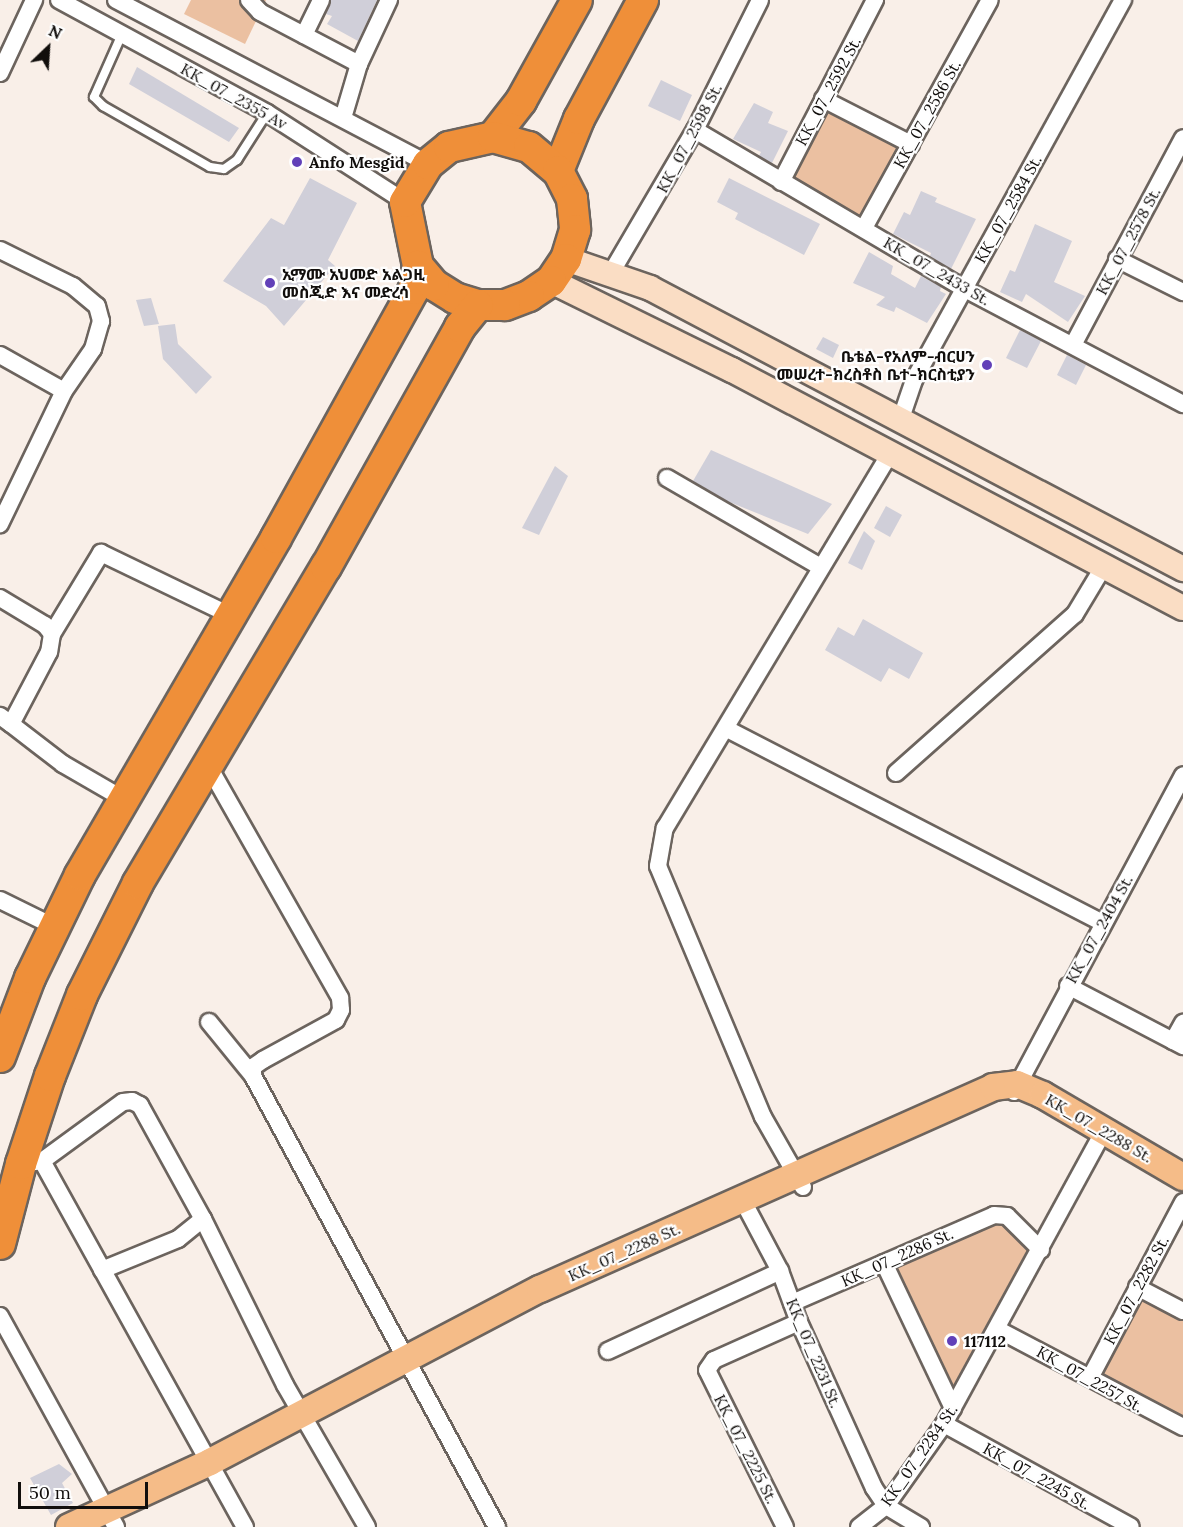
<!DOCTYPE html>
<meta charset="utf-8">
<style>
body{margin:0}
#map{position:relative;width:1183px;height:1527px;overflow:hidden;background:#f9efe8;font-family:Lora,"Noto Sans Ethiopic",serif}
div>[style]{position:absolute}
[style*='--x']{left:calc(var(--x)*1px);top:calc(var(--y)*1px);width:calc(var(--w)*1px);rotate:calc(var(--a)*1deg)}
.green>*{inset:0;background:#ebc0a1}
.building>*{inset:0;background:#d0cfd9}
.roads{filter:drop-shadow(2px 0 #6c645e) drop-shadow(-2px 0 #6c645e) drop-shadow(0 2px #6c645e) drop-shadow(0 -2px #6c645e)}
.lane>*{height:8px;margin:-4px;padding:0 4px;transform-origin:4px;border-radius:4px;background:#fff}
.street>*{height:16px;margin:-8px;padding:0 8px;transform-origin:8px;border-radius:8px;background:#fff}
.secondary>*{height:24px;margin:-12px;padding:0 12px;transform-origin:12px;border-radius:12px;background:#faddc4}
.primary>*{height:26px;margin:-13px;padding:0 13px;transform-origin:13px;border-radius:13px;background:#f5bc88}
.highway>*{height:30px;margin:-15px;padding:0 15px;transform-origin:15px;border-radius:15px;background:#ef8f39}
.dots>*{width:16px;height:16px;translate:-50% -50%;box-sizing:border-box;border:3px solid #fefefe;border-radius:50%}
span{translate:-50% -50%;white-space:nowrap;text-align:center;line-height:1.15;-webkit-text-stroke:4.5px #fefefe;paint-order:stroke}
.street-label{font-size:16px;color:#110e0c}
.poi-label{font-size:16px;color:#110e0c;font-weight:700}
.left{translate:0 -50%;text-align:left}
.right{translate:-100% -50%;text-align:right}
.north{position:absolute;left:18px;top:18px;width:60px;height:60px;-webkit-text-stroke:4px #fefefe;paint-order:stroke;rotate:25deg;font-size:16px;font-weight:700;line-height:24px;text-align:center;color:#110e0c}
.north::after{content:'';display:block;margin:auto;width:21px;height:27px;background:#110e0c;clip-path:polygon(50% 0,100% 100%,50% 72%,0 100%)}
.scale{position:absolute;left:18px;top:1482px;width:130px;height:27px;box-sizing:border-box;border:3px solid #110e0c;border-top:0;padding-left:8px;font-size:18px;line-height:21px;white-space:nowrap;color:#110e0c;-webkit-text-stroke:4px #fefefe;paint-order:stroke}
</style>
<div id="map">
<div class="green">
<div style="clip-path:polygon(191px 0,266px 0,245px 44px,184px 14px)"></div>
<div style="clip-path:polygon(823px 99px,911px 144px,864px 228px,781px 182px)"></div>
<div style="clip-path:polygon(1003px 1214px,1041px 1250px,953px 1408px,884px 1263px)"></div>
<div style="clip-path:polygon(1137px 1287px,1183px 1311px,1183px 1427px,1090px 1378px)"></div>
</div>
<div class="building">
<div style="clip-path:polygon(331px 0,377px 0,358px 41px,327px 24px,332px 16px,326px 14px)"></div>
<div style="clip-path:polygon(137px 67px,239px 128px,229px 142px,129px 84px)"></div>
<div style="clip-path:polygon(661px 80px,692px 95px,680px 121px,648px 106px)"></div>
<div style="clip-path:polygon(754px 103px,773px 112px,768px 123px,788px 131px,772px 163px,759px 156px,761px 152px,733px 139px)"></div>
<div style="clip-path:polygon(310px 178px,357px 203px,328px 260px,335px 266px,284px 326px,266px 306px,223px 281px,271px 218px,284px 225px)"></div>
<div style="clip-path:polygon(729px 178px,820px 224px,804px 255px,735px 219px,738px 213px,717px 202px)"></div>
<div style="clip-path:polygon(921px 191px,937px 198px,935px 202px,976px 219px,951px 269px,930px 256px,931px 253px,893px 234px,904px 212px,910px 215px)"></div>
<div style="clip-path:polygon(1035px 224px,1072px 241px,1054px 282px,1085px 296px,1068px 322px,1026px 294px,1022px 302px,1000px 292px,1010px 270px,1015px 272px)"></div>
<div style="clip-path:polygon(869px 252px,893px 266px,891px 274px,915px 288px,921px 276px,941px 287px,940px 291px,946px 294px,927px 323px,896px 307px,894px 312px,876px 305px,885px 297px,853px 283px)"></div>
<div style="clip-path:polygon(151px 298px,159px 324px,144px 326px,136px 300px)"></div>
<div style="clip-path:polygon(175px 324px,178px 344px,212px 377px,196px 394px,163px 359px,158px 326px)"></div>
<div style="clip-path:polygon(1020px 330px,1041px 341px,1027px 368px,1006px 358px)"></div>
<div style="clip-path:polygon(823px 337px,839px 345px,833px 358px,816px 349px)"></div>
<div style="clip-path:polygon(1067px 355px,1086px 365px,1076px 385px,1057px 375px)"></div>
<div style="clip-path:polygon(711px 450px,832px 504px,808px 534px,727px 501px,693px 481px)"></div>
<div style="clip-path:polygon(555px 466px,568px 476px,539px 535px,522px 528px)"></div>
<div style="clip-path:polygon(886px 506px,902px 515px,890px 537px,874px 528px)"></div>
<div style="clip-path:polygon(864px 531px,875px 541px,862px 570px,848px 563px)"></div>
<div style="clip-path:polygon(863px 619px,923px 653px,909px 679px,889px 668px,881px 682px,825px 650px,838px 627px,854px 636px)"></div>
<div style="clip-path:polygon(59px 1464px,72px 1474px,62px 1483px,73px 1503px,51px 1515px,30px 1478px)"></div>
</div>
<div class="roads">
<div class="lane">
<div style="--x:122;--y:34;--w:69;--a:114"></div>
<div style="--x:94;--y:97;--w:13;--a:45"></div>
<div style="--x:103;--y:106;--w:123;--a:29.7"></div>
<div style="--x:210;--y:167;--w:14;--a:8"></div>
<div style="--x:224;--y:169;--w:16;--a:-35"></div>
<div style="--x:237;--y:160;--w:56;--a:-57.4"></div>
</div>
<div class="street">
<div style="--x:59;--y:0;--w:237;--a:28.5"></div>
<div style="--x:267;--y:113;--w:164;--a:32.8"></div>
<div style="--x:116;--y:0;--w:352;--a:27.7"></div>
<div style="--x:249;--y:0;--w:16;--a:47"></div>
<div style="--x:260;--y:12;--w:112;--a:27.7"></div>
<div style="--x:304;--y:35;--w:39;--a:-64"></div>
<div style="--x:0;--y:73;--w:81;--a:-65"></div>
<div style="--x:823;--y:99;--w:99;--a:27.1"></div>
<div style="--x:343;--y:118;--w:56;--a:-73.5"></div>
<div style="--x:359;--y:64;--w:71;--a:-64.9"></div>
<div style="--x:695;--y:130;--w:311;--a:30.5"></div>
<div style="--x:963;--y:288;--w:249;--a:27.8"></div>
<div style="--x:781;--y:182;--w:205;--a:-62.7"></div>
<div style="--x:864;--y:228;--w:260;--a:-61.1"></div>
<div style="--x:0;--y:250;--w:81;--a:26.3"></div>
<div style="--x:73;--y:286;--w:31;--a:40"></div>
<div style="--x:97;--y:306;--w:16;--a:75"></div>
<div style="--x:101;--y:321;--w:29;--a:106"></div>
<div style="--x:93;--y:349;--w:51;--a:124.6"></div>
<div style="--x:64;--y:391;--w:148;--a:115.7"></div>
<div style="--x:1117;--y:259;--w:74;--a:26.6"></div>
<div style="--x:611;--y:273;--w:166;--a:-59.6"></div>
<div style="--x:695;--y:130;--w:145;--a:-63.4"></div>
<div style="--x:1073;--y:345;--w:234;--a:-62"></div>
<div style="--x:0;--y:355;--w:73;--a:29.4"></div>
<div style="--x:900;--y:421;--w:43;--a:-71.1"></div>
<div style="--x:914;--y:380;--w:434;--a:-61.2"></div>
<div style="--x:667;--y:478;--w:176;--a:30.1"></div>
<div style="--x:0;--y:598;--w:52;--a:31"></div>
<div style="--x:45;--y:625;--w:11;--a:52"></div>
<div style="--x:52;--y:634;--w:18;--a:99"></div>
<div style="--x:49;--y:652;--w:81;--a:117.8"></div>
<div style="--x:11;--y:724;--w:14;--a:-144"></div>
<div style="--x:52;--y:634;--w:95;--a:-58.8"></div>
<div style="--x:101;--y:553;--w:145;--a:25.7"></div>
<div style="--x:11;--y:724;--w:66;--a:37.6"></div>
<div style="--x:63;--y:764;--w:72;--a:30.1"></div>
<div style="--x:727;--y:729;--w:423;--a:27.3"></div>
<div style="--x:209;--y:767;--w:266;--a:60.4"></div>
<div style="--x:340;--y:998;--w:12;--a:85"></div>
<div style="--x:341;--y:1010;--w:11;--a:117"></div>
<div style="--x:336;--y:1020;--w:83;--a:151.3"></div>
<div style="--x:263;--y:1060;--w:12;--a:145"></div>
<div style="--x:253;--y:1067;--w:9;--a:90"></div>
<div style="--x:253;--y:1076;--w:513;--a:61.59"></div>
<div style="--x:896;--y:773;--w:239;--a:-41.6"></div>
<div style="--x:1075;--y:614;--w:56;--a:-58.9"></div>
<div style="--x:0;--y:900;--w:61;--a:26.1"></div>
<div style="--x:1068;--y:986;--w:130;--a:27.6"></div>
<div style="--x:209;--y:1022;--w:70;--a:50.8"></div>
<div style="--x:1173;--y:1041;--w:21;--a:-61"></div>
<div style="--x:1014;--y:1092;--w:359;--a:-61.9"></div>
<div style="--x:42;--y:1161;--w:419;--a:61"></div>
<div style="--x:21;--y:1164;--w:21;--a:-8"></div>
<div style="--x:42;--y:1161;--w:100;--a:-36.1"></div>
<div style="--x:123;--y:1102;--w:9;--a:-6"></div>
<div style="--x:132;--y:1101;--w:9;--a:27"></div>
<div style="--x:140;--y:1105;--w:130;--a:61.1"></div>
<div style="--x:203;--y:1219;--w:185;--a:63.7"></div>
<div style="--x:285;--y:1385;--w:164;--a:60"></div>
<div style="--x:803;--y:1187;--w:81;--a:-119.7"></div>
<div style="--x:763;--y:1117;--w:272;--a:-112.7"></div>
<div style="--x:658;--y:866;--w:39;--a:-80"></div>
<div style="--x:665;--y:828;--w:437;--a:-59"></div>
<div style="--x:743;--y:1201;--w:79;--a:62.1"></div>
<div style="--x:780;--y:1271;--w:54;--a:69.6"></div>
<div style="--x:799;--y:1322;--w:182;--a:65.7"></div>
<div style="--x:874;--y:1488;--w:22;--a:56"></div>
<div style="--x:886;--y:1506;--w:41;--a:31"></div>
<div style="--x:884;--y:1263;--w:161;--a:64.6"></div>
<div style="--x:102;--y:1270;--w:82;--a:-22.2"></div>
<div style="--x:178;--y:1239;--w:32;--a:-39"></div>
<div style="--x:1137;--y:1287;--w:52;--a:27.6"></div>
<div style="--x:792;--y:1303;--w:220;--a:-23.5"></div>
<div style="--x:994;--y:1215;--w:13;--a:4"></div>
<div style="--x:1007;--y:1216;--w:48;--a:45"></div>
<div style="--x:0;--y:1316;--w:241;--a:61.2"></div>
<div style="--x:997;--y:1329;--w:210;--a:27.8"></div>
<div style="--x:608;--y:1351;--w:190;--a:-24.9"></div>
<div style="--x:1090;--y:1378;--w:199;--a:-62.1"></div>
<div style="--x:944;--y:1424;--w:213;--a:28.8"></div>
<div style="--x:785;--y:1527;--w:175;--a:-116.4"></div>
<div style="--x:707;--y:1370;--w:12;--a:-55"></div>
<div style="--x:714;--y:1360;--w:93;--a:-24.1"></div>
<div style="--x:859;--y:1527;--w:34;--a:-38"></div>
<div style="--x:886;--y:1506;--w:100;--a:-54.7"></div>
<div style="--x:944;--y:1424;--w:334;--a:-61.4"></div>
</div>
<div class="secondary">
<div style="--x:566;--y:259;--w:89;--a:19"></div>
<div style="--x:650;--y:288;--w:603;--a:27.8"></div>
<div style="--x:551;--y:281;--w:202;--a:26.2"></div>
<div style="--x:732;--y:370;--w:510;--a:27.82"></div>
</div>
<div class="primary">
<div style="--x:69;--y:1527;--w:155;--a:-24.7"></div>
<div style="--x:210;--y:1462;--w:373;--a:-27.7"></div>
<div style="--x:540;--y:1289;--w:496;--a:-24"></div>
<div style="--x:993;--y:1087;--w:24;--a:-7"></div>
<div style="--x:1017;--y:1084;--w:28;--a:23"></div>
<div style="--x:1043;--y:1095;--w:162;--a:30.4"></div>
</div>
<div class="highway">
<div style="--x:493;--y:137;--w:46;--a:-52.1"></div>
<div style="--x:521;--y:101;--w:115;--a:-61"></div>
<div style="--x:558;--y:171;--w:56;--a:-68"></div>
<div style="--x:579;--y:119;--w:135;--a:-61.7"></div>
<div style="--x:0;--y:1057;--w:85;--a:-69.2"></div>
<div style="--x:30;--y:978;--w:114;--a:-64.1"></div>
<div style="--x:80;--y:875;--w:390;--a:-59.8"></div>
<div style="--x:276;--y:538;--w:285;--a:-61"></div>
<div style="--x:414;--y:289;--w:23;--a:-80"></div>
<div style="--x:418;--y:266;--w:65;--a:-101.5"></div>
<div style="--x:405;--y:202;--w:44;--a:-58.8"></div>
<div style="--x:428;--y:164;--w:27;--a:-39"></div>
<div style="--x:449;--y:147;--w:45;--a:-12.8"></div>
<div style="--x:493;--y:137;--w:37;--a:16"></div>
<div style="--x:529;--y:147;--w:38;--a:40"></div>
<div style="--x:558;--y:171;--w:31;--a:63"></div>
<div style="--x:572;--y:199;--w:31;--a:84"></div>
<div style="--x:575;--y:230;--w:30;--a:107"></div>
<div style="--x:566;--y:259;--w:27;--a:124"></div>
<div style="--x:551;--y:281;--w:27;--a:146"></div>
<div style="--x:529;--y:296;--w:26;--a:159"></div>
<div style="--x:505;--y:305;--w:27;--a:180"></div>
<div style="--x:478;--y:305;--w:24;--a:-163"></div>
<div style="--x:455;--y:298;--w:25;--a:-148"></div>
<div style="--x:434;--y:285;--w:25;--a:-130"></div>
<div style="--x:0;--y:1244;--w:83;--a:-75.3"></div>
<div style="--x:21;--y:1164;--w:93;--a:-71.8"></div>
<div style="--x:50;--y:1076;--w:87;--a:-68.4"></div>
<div style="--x:82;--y:995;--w:125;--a:-63.4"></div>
<div style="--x:138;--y:883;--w:368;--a:-59.3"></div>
<div style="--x:326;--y:567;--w:275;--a:-60.8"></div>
<div style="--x:460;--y:327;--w:28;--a:-51"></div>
</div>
</div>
<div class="dots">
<div style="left:297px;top:162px;background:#6140b8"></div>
<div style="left:270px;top:283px;background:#6140b8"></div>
<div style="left:987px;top:365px;background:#6140b8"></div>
<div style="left:952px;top:1341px;background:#6140b8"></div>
</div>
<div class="street-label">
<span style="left:828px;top:91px;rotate:-62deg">KK_07_2592 St.</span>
<span style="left:234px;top:96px;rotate:29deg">KK_07_2355 Av</span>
<span style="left:927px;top:114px;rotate:-61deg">KK_07_2586 St.</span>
<span style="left:689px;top:138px;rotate:-62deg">KK_07_2598 St.</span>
<span style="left:1008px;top:209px;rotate:-61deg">KK_07_2584 St.</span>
<span style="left:1128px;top:241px;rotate:-62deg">KK_07_2578 St.</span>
<span style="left:937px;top:271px;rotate:30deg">KK_07_2433 St.</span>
<span style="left:1099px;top:929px;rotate:-61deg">KK_07_2404 St.</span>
<span style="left:1099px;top:1128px;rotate:30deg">KK_07_2288 St.</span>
<span style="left:624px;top:1252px;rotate:-24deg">KK_07_2288 St.</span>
<span style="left:897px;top:1257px;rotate:-24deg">KK_07_2286 St.</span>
<span style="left:1136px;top:1290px;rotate:-62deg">KK_07_2282 St.</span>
<span style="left:814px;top:1353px;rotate:67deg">KK_07_2231 St.</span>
<span style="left:1090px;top:1379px;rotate:29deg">KK_07_2257 St.</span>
<span style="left:746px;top:1449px;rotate:63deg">KK_07_2225 St.</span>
<span style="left:919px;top:1455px;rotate:-55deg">KK_07_2284 St.</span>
<span style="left:1037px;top:1476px;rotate:29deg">KK_07_2245 St.</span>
</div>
<div class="poi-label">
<span class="left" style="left:309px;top:162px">Anfo Mesgid</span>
<span class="left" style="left:282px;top:283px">ኢማሙ አህመድ አልጋዚ<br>መስጂድ እና መድረሳ</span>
<span class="right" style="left:975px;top:365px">ቤቴል-የአለም-ብርሀን<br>መሠረተ-ክረስቶስ ቤተ-ክርስቲያን</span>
<span class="left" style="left:964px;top:1341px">117112</span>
</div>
<div class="north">N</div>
<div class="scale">50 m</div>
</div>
